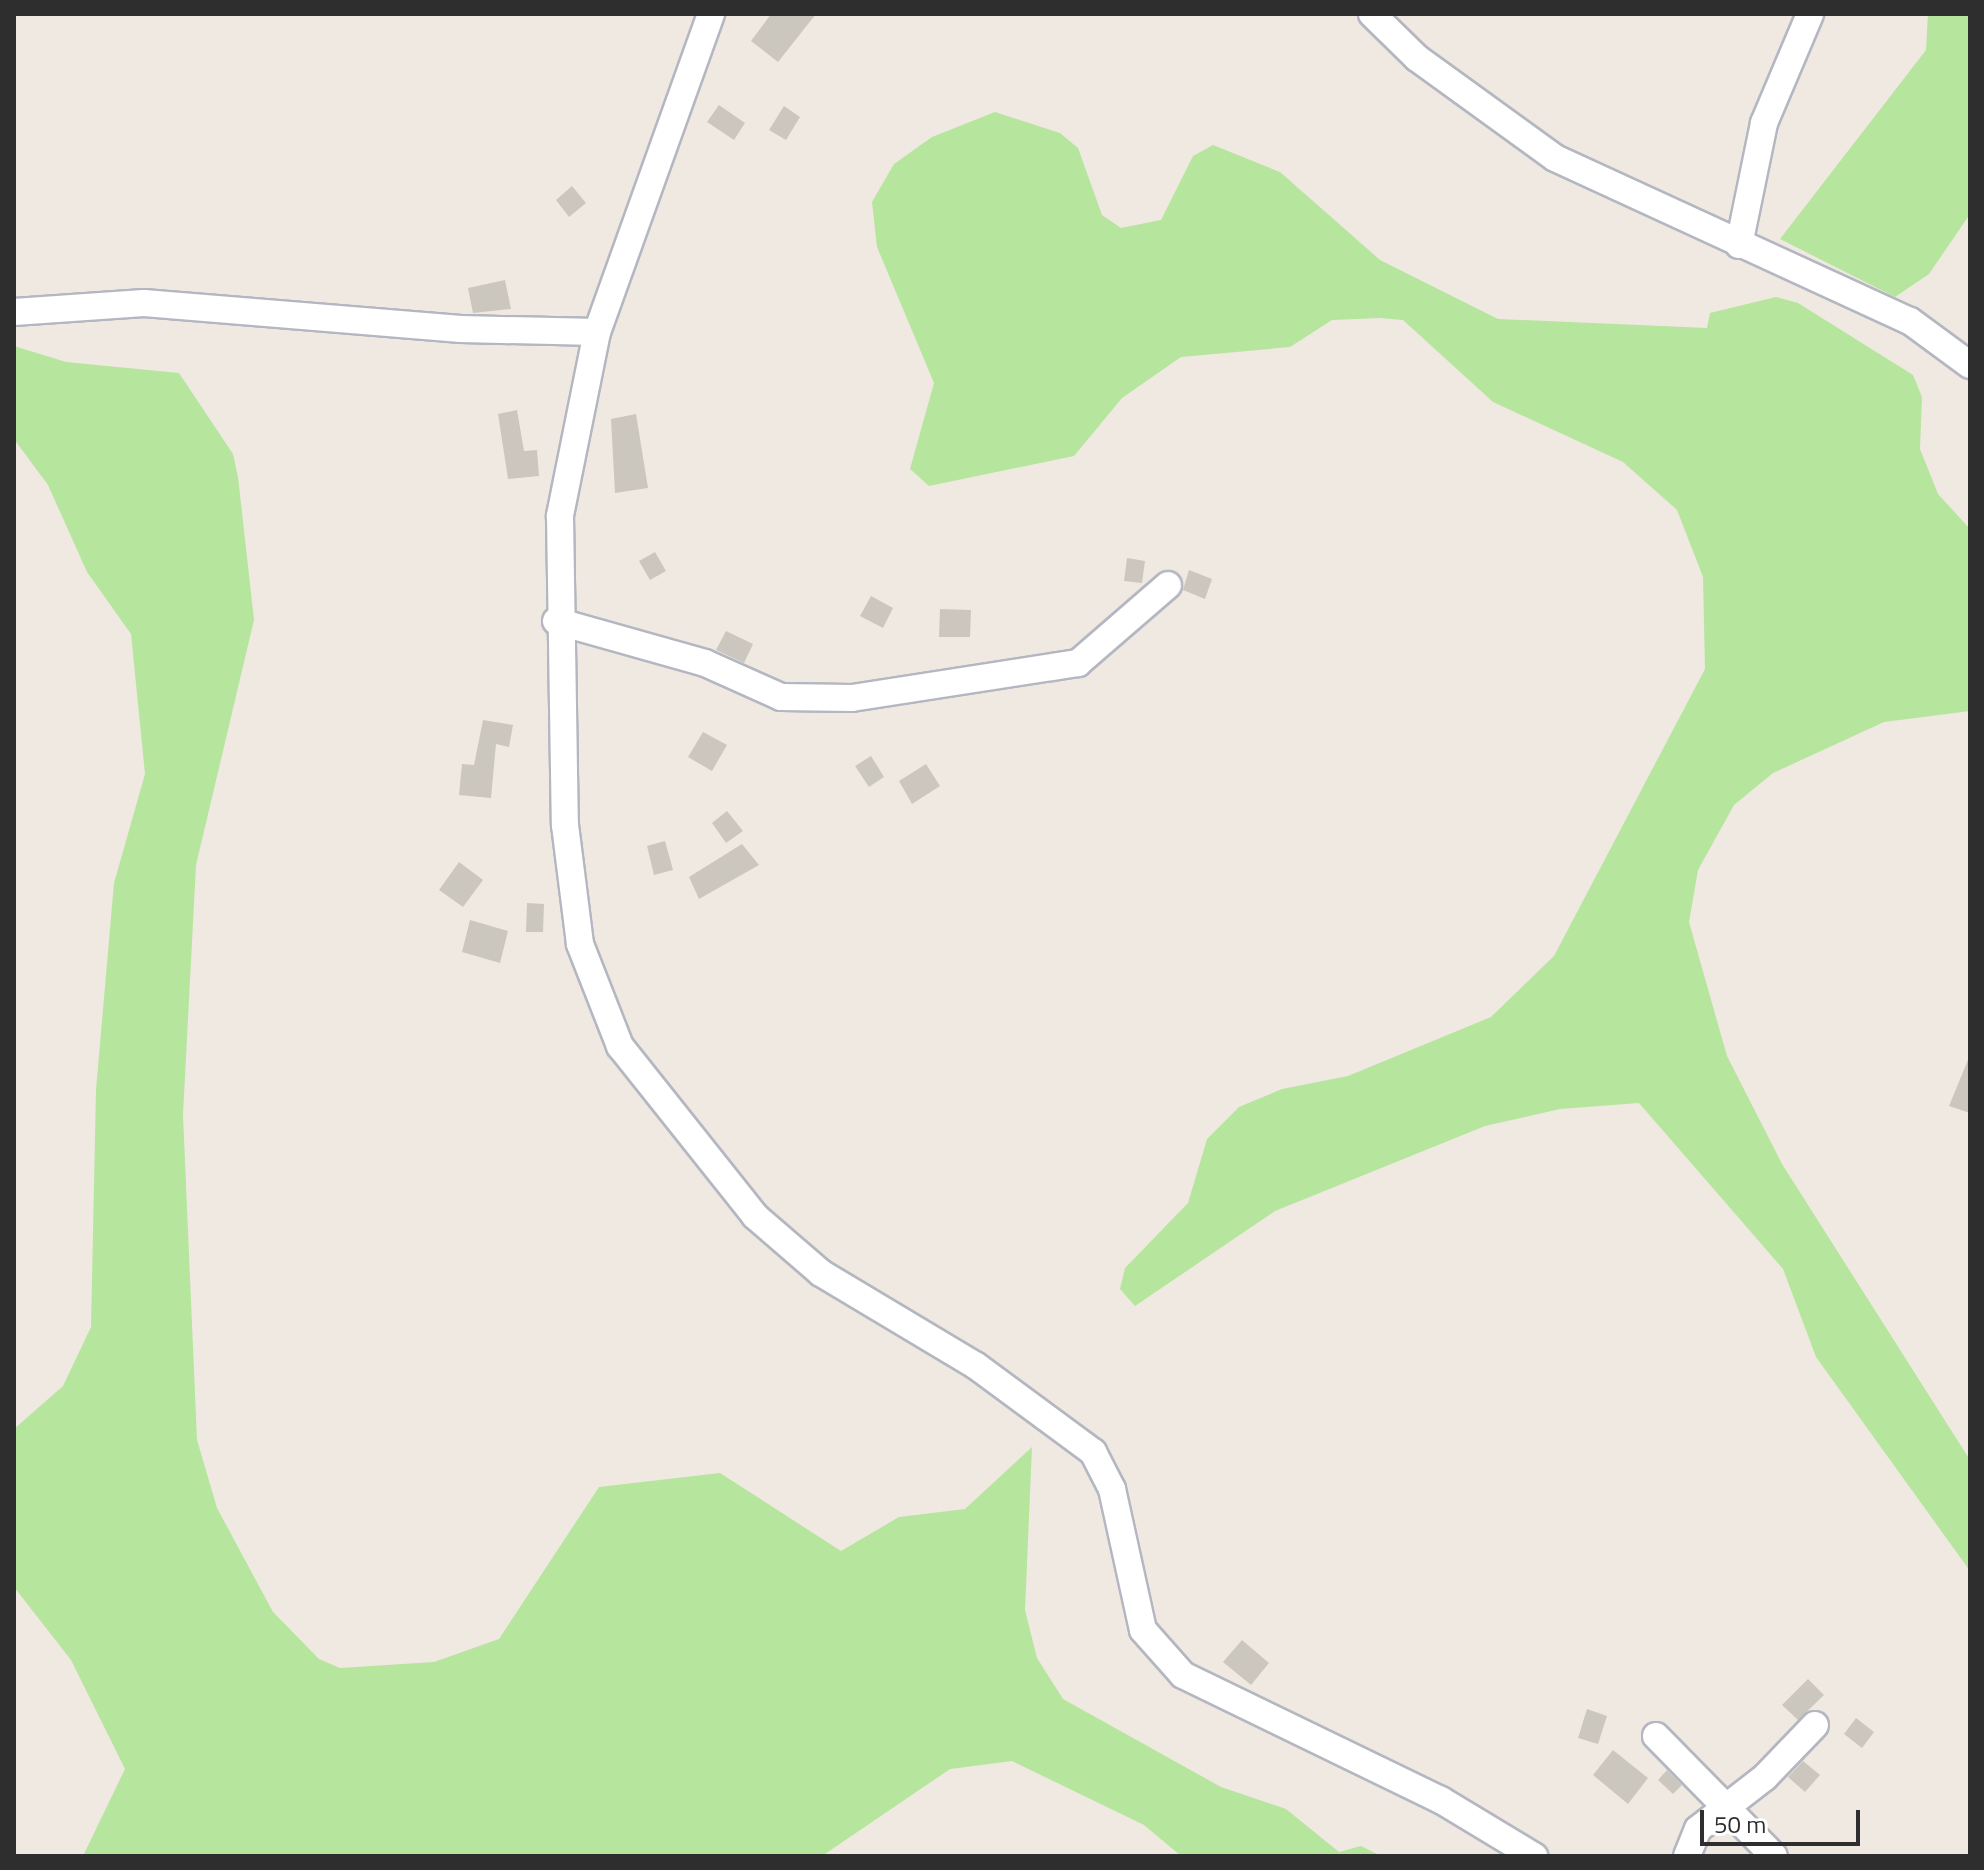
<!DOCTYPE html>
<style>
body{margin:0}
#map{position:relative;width:1984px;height:1870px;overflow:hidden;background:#efe9e1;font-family:"Titillium Web",sans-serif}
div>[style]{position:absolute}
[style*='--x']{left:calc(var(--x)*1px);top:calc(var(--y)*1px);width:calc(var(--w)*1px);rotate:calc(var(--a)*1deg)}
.green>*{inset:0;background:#b6e59e}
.building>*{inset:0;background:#cbc7bf}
.roads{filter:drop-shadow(2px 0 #b4b7c1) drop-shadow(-2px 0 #b4b7c1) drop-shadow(0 2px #b4b7c1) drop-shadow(0 -2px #b4b7c1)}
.minor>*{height:26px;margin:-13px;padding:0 13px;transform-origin:13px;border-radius:13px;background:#fff}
span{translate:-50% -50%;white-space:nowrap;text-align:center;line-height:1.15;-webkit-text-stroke:6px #fff;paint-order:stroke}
.frame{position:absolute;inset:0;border:16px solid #2e2e2e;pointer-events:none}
.scale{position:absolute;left:1700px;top:1810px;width:160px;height:36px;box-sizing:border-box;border:4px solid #2e2e2e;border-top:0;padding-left:10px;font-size:24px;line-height:28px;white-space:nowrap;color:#2e2e2e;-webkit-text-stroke:6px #fff;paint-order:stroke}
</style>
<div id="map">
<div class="green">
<div style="clip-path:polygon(1928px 14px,1970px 14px,1970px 214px,1929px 274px,1895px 297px,1780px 239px,1926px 50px)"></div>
<div style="clip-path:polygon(995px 112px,1060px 133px,1078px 148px,1102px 215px,1121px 228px,1161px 220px,1193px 156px,1213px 145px,1280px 172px,1380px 260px,1498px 319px,1707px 328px,1710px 313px,1776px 297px,1798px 303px,1913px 375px,1922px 397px,1920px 449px,1938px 494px,1970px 529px,1970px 711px,1884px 722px,1773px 773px,1734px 805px,1698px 870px,1689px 922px,1727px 1056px,1782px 1164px,1970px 1460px,1970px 1571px,1816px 1357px,1783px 1269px,1639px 1103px,1560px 1109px,1485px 1126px,1275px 1211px,1135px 1306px,1120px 1289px,1125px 1268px,1188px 1203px,1207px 1139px,1239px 1107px,1282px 1089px,1348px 1076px,1491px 1017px,1554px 956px,1705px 669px,1703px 577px,1677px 510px,1623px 462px,1493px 402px,1403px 320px,1380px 318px,1332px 320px,1290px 347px,1181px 357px,1122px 398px,1074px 456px,929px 486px,910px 469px,934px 383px,877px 247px,872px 202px,894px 164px,932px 137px)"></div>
<div style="clip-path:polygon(14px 346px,66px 362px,179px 373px,233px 454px,238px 477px,254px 620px,196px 865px,183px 1115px,197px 1440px,217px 1508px,273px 1612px,319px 1659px,340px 1668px,434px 1662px,499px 1639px,599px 1487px,720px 1473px,841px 1551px,899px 1517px,965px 1509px,1032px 1447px,1025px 1610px,1037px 1658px,1063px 1699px,1221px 1787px,1286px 1809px,1339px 1852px,1361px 1846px,1381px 1856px,1181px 1856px,1144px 1825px,1012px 1761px,950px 1769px,822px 1856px,83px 1856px,125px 1769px,71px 1660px,14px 1587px,14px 1429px,63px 1386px,91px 1327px,96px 1090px,114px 883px,145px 774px,131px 634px,87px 572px,48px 485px,14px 439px)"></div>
</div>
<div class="building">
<div style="clip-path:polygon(771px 14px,816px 14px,778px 62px,751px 41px)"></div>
<div style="clip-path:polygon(719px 105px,745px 123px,734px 140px,707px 122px)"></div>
<div style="clip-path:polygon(784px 106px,800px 117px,786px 140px,769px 130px)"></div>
<div style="clip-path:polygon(572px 186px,586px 203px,569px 217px,556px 200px)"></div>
<div style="clip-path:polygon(505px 280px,511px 309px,473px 313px,468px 288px)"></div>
<div style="clip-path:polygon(517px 410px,524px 451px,537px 450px,539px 476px,508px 479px,498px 414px)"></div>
<div style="clip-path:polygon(636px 414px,648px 488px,615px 493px,611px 419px)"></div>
<div style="clip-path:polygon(655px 552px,666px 571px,650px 580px,639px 561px)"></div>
<div style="clip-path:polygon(1127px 558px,1145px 561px,1142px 583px,1124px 581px)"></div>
<div style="clip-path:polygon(1189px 570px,1212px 579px,1205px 599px,1183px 590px)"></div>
<div style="clip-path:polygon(871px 596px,893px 608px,883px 628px,860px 616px)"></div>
<div style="clip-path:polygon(940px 609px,971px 610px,970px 637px,939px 637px)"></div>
<div style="clip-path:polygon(726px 631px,753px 644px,744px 663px,716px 650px)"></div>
<div style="clip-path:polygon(483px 720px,513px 725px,509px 747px,496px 744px,491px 798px,459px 795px,462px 764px,474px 765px)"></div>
<div style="clip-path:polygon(703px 732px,727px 745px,712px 771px,688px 757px)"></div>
<div style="clip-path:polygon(871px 756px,884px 777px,869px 787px,855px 766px)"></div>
<div style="clip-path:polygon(926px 764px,940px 786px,912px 804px,899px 781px)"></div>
<div style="clip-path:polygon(727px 811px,743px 831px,726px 843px,712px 823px)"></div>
<div style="clip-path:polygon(665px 841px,673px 870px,654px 875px,647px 846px)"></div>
<div style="clip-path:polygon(742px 844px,759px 865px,699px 899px,689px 877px)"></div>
<div style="clip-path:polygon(459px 862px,483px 880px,463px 907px,439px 890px)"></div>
<div style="clip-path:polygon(527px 903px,544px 904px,543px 932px,526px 932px)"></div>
<div style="clip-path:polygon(470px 920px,508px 931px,500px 963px,462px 952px)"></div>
<div style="clip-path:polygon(1970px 1055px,1970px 1113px,1949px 1106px)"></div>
<div style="clip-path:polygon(1242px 1640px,1269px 1663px,1251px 1685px,1223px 1662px)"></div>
<div style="clip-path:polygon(1808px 1679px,1824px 1695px,1798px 1720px,1782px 1705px)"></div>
<div style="clip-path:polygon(1587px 1709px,1607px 1716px,1598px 1744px,1578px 1738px)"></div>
<div style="clip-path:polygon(1856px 1718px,1874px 1732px,1862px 1748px,1844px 1734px)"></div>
<div style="clip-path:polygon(1613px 1750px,1648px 1778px,1628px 1804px,1593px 1775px)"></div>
<div style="clip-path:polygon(1803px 1761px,1820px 1775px,1805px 1792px,1788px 1777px)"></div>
<div style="clip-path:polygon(1667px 1770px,1682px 1785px,1673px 1794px,1658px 1780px)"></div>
</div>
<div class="roads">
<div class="minor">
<div style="--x:711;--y:14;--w:338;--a:109.7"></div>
<div style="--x:597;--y:332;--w:188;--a:101.4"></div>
<div style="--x:560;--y:516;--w:309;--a:89.1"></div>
<div style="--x:565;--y:825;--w:120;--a:82.8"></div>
<div style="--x:580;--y:944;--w:110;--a:68.6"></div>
<div style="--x:620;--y:1046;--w:217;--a:51.5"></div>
<div style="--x:755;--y:1216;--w:87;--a:40.8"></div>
<div style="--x:821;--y:1273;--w:179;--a:30.9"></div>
<div style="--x:975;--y:1365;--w:147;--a:36.4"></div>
<div style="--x:1093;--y:1452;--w:42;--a:62.8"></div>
<div style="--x:1112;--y:1489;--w:144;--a:77.6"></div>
<div style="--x:1143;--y:1630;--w:60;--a:48.4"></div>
<div style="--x:1183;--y:1675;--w:287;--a:25.9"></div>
<div style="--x:1441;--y:1800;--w:109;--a:31.1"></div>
<div style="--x:1372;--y:14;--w:63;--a:44.4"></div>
<div style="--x:1417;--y:58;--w:170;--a:35.9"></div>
<div style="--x:1555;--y:158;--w:391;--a:24.7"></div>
<div style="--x:1910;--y:321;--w:74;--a:36.3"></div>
<div style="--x:1739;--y:245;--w:125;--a:-78.4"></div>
<div style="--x:1764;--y:123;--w:118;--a:-67.1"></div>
<div style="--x:14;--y:312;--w:130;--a:-4"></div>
<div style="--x:144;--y:303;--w:318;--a:4.7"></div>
<div style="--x:461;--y:329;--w:136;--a:1.3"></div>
<div style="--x:556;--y:621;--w:155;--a:15.7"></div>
<div style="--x:705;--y:663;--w:83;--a:24.1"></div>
<div style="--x:781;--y:697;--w:71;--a:0.8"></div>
<div style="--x:852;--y:698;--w:229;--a:-8.8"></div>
<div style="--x:1078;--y:663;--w:119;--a:-40.9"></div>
<div style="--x:1656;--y:1736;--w:168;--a:45.5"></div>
<div style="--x:1687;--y:1856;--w:29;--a:-68"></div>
<div style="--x:1698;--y:1829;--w:85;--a:-37.8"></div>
<div style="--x:1765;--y:1777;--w:72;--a:-46.1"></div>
</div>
</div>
<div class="frame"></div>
<div class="scale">50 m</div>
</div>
